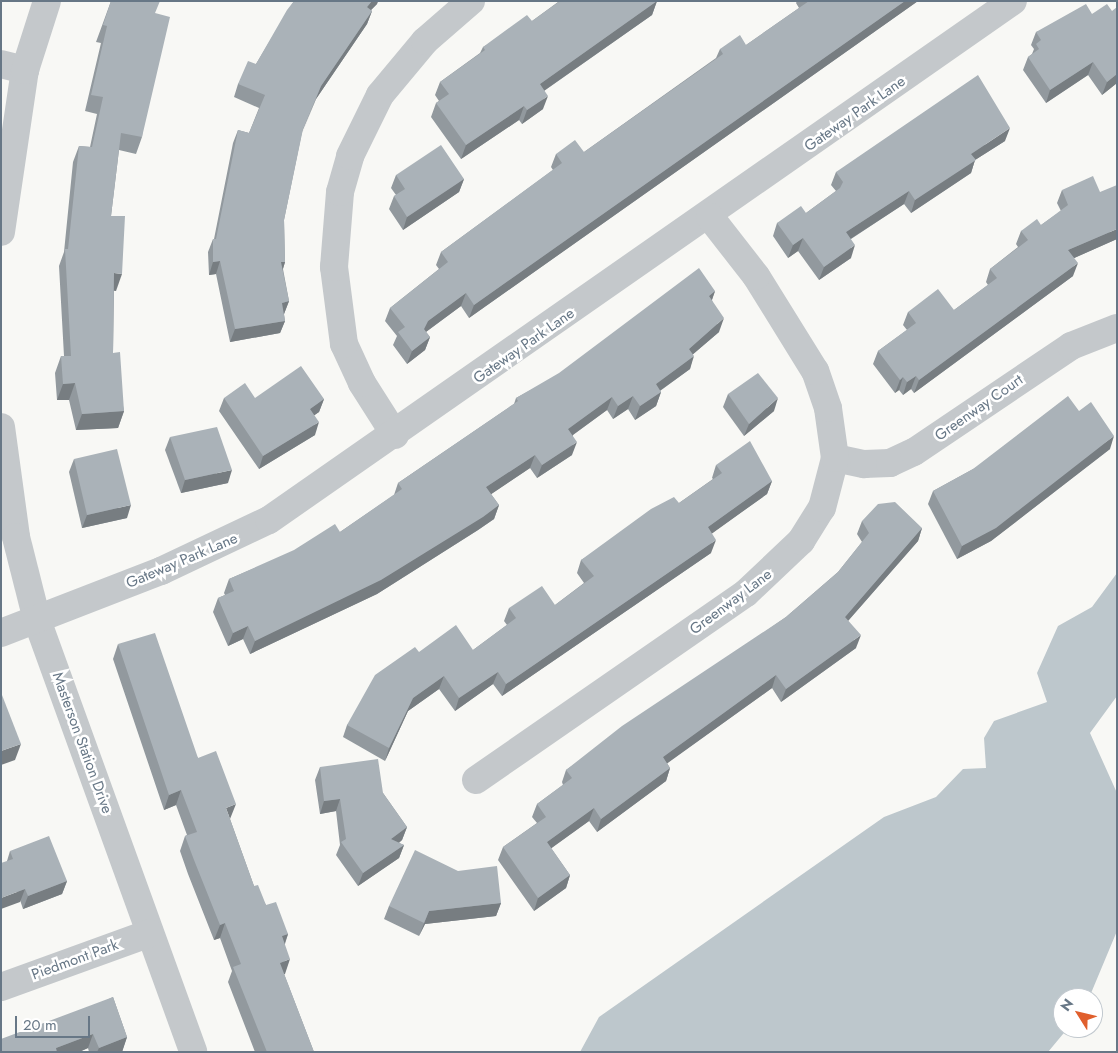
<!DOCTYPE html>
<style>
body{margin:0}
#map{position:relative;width:1118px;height:1053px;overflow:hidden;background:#f8f8f5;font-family:Jost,sans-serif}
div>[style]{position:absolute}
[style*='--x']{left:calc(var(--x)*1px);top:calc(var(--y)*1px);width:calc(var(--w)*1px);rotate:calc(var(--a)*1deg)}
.water>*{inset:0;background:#bdc7cc}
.minor>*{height:28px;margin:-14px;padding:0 14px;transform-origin:14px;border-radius:14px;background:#c4c8cb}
.wall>*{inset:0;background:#92999e}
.shaded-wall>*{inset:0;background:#777d81}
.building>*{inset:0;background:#aab2b8}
span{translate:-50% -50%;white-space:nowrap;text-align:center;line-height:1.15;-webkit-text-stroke:5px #fff;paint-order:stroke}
.street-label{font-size:15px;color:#677786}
.frame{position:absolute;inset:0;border:2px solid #677786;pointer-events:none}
.north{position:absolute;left:1053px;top:988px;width:50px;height:50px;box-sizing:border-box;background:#fff;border:1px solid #c2c9cf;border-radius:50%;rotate:306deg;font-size:14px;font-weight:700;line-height:20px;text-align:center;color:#677786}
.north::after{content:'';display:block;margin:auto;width:18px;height:22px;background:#e05f2d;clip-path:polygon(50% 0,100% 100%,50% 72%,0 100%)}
.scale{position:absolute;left:15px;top:1016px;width:75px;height:22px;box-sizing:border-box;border:2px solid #677786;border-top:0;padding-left:6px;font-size:15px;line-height:18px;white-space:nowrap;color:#677786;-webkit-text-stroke:4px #fff;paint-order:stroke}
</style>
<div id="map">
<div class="water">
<div style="clip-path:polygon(1117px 573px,1117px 696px,1090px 733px,1117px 793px,1117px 931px,1089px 998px,1063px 998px,1063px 1028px,1068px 1028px,1048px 1052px,580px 1052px,599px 1017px,884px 817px,936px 797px,963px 769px,986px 768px,984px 738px,994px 721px,1047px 702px,1037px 673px,1058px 626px,1092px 607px)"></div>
</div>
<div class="minor">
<div style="--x:1;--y:64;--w:25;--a:14"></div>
<div style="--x:1;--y:232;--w:164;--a:-81.6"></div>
<div style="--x:25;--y:70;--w:72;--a:-72.3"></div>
<div style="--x:1;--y:427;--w:111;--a:82.2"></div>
<div style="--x:16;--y:537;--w:86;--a:75.8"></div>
<div style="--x:37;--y:620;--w:459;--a:70.1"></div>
<div style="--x:395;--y:435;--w:62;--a:-122.4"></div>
<div style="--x:362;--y:383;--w:43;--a:-114.8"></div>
<div style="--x:344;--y:344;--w:78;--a:-97.4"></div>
<div style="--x:334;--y:267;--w:75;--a:-85.4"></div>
<div style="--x:340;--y:192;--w:37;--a:-74"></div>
<div style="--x:350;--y:156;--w:68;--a:-63.8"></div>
<div style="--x:380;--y:95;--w:70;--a:-50.2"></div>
<div style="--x:425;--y:41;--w:61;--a:-41"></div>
<div style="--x:835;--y:458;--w:30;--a:12"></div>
<div style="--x:864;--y:464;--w:26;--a:-2"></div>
<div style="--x:890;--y:463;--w:26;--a:-25"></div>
<div style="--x:914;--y:452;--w:189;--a:-34"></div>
<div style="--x:1071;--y:346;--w:49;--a:-21.4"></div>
<div style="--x:1;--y:633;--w:172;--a:-21.2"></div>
<div style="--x:161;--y:571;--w:119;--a:-25.3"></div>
<div style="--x:269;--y:520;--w:907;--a:-34.9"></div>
<div style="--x:476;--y:780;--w:328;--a:-34.7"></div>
<div style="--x:746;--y:593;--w:76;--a:-43.4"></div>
<div style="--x:801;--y:541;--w:39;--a:-58"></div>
<div style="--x:822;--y:508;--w:52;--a:-75.4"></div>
<div style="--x:835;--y:458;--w:50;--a:-98"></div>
<div style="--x:828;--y:408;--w:39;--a:-109"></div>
<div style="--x:815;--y:371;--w:112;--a:-121.8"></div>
<div style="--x:756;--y:276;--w:75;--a:-127.9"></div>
<div style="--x:1;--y:987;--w:158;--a:-19.9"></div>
</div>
<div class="wall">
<div style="clip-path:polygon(111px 1px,155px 13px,142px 137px,136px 154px,119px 150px,111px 216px,116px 291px,114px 290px,113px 353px,124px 411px,118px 428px,76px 430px,69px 400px,57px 400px,55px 373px,61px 356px,64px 356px,59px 266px,64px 252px,73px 162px,79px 146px,90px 147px,97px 114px,85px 111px,101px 43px,96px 42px)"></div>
<div style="clip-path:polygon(294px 1px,378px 1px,377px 4px,371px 10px,372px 11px,367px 24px,316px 99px,302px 132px,284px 220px,285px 262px,283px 269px,289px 301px,284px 314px,285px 321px,280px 333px,230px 342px,216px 274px,209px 275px,208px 252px,213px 239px,214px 239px,233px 143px,238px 130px,249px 133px,259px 108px,234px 97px,238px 84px,256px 64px)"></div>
<div style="clip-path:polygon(558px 1px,657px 1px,652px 15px,544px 91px,543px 109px,522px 124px,519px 120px,461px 159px,431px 117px,436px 103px,439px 101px,435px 95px,440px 82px,480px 53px,483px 47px,532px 21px,558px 2px)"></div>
<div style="clip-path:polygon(797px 1px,918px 1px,469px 318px,461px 306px,426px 332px,430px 337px,425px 350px,407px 364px,393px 345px,397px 336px,385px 321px,390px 308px,439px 269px,436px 265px,441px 252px,553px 170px,551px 167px,556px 154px,584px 152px,716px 58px,720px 49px,746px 45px,799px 8px,796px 3px)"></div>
<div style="clip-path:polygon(1112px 11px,1117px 83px,1102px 95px,1088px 75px,1046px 103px,1023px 70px,1028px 57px,1032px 54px,1034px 49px,1031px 45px,1036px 32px,1092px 14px)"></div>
<div style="clip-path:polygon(1005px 141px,975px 160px,971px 173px,911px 213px,904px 204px,851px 239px,851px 258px,819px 280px,798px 251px,788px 258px,773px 236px,777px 223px,806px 213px,836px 191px,831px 185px,836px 172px)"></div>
<div style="clip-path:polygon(396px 175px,464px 179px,459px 192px,403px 230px,389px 209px,394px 196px,396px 195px,391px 188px)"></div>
<div style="clip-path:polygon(1062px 190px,1117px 239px,1074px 258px,1073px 276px,914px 393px,911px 389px,903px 395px,899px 390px,895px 393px,873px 364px,878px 351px,907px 330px,903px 325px,908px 312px,954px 310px,988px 285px,986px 282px,990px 269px,1018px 247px,1016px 244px,1021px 231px,1041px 225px,1061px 211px,1057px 203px)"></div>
<div style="clip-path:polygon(715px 291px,712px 300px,719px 332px,693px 354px,690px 369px,660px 391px,661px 392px,656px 406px,635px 420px,628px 409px,613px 419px,607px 410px,573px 435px,572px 455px,537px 478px,530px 468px,491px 494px,499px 505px,494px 519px,478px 530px,377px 594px,250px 654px,243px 639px,228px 646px,213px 612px,218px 598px,225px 595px,224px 593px,229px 579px,340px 532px,394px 495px,398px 483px,514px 404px,516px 398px)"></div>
<div style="clip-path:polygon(728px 394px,774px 411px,744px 436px,723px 407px)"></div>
<div style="clip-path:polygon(224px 398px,255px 398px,324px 399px,319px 412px,314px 415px,315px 435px,259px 469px,219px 411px)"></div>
<div style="clip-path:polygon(1079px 411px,1110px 449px,991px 541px,957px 559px,928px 504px,933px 491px)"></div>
<div style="clip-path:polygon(170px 437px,228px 483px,181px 493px,165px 450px)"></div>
<div style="clip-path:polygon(74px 459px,127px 518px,82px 528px,69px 472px)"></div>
<div style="clip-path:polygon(716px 465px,772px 481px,767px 494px,712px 533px,711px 553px,502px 696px,493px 684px,455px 711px,439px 689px,408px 711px,385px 761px,343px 737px,347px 725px,419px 652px,473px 650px,507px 625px,504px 621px,509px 608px,555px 605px,584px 583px,577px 573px,581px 560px,679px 503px,713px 479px,712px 478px)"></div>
<div style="clip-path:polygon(862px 521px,922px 528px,918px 541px,848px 621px,856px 648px,781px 702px,772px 688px,667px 763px,670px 768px,666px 781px,597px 832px,589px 821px,551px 848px,570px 875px,566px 888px,534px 911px,498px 860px,503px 847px,537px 823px,532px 817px,537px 804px,563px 785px,562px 782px,566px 770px,786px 617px,838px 572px,862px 542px,857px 534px)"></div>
<div style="clip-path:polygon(118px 644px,198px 758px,230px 819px,254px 886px,266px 905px,288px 934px,285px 944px,284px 974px,314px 1052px,255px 1052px,228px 982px,232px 971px,220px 938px,214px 940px,188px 874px,180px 851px,185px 836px,187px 835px,176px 805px,164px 810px,113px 659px)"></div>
<div style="clip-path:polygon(320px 767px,383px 793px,407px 827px,402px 840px,399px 843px,404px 845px,399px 858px,358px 886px,336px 855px,340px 845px,336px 811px,320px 814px,315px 780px)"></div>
<div style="clip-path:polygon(10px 851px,67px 881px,62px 894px,23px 909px,7px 861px)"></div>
<div style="clip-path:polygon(501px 903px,496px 916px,425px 924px,419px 936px,384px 919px,389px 906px)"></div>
<div style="clip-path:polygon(113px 997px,127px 1037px,122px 1052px,89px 1052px,88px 1048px,79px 1052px,1px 1052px)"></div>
</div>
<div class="shaded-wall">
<div style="clip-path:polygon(372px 1px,378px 1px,377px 4px,362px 19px,367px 7px)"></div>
<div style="clip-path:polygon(657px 1px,652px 15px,535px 97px,540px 84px)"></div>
<div style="clip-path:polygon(905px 1px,918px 1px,469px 318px,474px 305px)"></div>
<div style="clip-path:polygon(372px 11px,367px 24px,316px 99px,299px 141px,321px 86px)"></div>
<div style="clip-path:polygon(1093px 62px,1088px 75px,1046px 103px,1050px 90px)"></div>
<div style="clip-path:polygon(1117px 74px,1117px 83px,1102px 95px,1107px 82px)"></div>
<div style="clip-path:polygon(548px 96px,543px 109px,522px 124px,527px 110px)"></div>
<div style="clip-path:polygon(524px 106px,519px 120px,461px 159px,466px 145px)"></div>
<div style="clip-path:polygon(1010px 128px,1005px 141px,975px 160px,971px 173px,911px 213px,915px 200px,971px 154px)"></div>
<div style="clip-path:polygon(464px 179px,459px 192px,403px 230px,407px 217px)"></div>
<div style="clip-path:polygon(909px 191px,904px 204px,841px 245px,846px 232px)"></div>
<div style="clip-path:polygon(1117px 229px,1117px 239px,1063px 263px,1068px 250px)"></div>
<div style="clip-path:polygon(803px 238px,798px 251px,788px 258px,793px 245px)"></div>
<div style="clip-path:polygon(855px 245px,851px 258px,819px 280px,824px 267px)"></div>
<div style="clip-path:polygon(220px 261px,216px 274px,209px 275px,213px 262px)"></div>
<div style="clip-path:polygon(281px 262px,285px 262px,281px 275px)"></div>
<div style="clip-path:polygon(1078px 263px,1073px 276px,914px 393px,919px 380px)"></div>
<div style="clip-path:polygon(114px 273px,122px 274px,116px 291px,108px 290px)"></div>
<div style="clip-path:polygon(715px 291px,710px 305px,709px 296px)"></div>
<div style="clip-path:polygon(466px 293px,461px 306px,423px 334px,424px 329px,428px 321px)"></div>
<div style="clip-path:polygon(289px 301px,284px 314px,277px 316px,282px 303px)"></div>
<div style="clip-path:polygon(724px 318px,719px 332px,684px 362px,689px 349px)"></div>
<div style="clip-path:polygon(285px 321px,280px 333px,230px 342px,235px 329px)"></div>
<div style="clip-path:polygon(430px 337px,425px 350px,407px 364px,412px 351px)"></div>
<div style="clip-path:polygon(694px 356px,690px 369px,651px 397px,656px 384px)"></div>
<div style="clip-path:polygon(916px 376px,911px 389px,903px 395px,907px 382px)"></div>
<div style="clip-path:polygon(903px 377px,899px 390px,895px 393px,900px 380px)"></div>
<div style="clip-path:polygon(75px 383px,69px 400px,57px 400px,63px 384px)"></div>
<div style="clip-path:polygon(661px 392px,656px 406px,635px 420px,640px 406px)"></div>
<div style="clip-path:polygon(633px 396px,628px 409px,613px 419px,618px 406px)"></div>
<div style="clip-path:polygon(612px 397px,607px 410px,563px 442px,568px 429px)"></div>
<div style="clip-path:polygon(778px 398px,774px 411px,744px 436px,749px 424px)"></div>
<div style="clip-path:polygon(324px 399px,319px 412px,305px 422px,310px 409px)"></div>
<div style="clip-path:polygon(124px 411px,118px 428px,76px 430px,82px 414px)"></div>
<div style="clip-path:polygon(319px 422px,315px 435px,259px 469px,263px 456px)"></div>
<div style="clip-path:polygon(1114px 436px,1110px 449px,991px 541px,957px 559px,962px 546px)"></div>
<div style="clip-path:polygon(577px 442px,572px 455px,537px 478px,542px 465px)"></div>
<div style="clip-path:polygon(535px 455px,530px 468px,481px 501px,486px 487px)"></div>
<div style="clip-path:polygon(232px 470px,228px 483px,181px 493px,185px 480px)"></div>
<div style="clip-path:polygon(772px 481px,767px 494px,703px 540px,708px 527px)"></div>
<div style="clip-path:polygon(131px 505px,127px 518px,82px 528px,87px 515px)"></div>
<div style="clip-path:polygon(499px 505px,494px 519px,478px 530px,377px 594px,250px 654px,255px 641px)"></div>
<div style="clip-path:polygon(922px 528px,918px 541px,840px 630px,845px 617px)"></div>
<div style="clip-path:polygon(716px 540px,711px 553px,502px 696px,506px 684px)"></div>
<div style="clip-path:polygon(248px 626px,243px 639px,228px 646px,233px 633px)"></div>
<div style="clip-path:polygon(861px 635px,856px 648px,781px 702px,786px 689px)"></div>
<div style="clip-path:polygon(498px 672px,493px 684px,455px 711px,459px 698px)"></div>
<div style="clip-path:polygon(776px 675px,772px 688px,658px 770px,663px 757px)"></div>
<div style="clip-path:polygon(444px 676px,439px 689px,408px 711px,385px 761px,389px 748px,413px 698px)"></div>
<div style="clip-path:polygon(21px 744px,15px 760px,1px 765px,1px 751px)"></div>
<div style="clip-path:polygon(670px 768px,666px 781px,597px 832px,601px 819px)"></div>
<div style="clip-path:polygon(181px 790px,176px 805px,164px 810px,169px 795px)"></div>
<div style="clip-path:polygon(340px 799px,336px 811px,320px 814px,324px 801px)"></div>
<div style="clip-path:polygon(236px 804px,230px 819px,226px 808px)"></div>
<div style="clip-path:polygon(594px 808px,589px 821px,542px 855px,547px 842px)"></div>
<div style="clip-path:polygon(407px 827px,402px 840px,386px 852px,391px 839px)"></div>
<div style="clip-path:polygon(404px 845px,399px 858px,358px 886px,363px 873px)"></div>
<div style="clip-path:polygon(570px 875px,566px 888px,534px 911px,538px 898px)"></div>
<div style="clip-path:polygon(67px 881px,62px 894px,23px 909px,28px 896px)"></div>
<div style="clip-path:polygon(25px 889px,20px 902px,1px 909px,1px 898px)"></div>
<div style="clip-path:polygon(501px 903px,496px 916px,425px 924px,419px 936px,429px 911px)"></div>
<div style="clip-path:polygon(225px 923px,220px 938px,214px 940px,220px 925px)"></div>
<div style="clip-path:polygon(288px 934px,283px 948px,282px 936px)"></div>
<div style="clip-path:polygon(290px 959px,285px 974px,275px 977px,280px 963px)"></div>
<div style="clip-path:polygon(93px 1034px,88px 1048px,79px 1052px,54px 1052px,56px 1048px)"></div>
<div style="clip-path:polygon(127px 1037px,122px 1052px,97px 1052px,99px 1048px)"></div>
</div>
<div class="building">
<div style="clip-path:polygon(111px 1px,160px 1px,155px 13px,170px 17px,142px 137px,121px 133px,111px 216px,125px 216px,122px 274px,114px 273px,113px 353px,120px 352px,124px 411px,82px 414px,75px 383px,63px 384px,61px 356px,71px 356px,65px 249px,68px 249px,79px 146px,92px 147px,103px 97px,91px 95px,107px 26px,103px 25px)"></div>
<div style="clip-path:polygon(294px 1px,372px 1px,367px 7px,372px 11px,321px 86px,303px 129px,284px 220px,285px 262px,281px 262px,289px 301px,282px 303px,285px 321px,235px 329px,220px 261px,213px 262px,213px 239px,216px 239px,238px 130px,249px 133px,265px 95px,238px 84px,248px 61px,256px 64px,287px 10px)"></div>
<div style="clip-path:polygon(560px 1px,657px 1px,540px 84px,548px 96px,527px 110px,524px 106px,466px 145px,436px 103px,449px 94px,440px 82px,485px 50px,483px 47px,527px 15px,532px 21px)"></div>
<div style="clip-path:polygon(809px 1px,905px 1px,474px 305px,466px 293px,428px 321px,424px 329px,430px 337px,412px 351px,398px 332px,405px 327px,390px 308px,448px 262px,441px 252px,562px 163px,556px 154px,575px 140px,584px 152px,723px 54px,720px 49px,740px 35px,746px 45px)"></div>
<div style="clip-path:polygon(1086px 4px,1092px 14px,1107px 4px,1112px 11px,1117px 7px,1117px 74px,1107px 82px,1093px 62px,1050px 90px,1028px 57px,1039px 49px,1036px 44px,1041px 40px,1036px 32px)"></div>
<div style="clip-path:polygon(978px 75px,1010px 128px,971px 154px,976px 160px,915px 200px,909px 191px,846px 232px,855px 245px,824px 267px,803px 238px,793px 245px,777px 223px,801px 206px,806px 213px,840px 188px,843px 182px,836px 172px)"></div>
<div style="clip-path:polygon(441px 145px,464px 179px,407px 217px,394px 196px,405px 189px,396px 175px)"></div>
<div style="clip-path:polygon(1093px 176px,1100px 192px,1117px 185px,1117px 229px,1068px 250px,1078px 263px,919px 380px,916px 376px,907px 382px,903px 377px,900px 380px,878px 351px,916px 323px,908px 312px,938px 289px,954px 310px,997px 278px,990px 269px,1028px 240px,1021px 231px,1037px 219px,1041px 225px,1068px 205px,1062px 190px)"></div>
<div style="clip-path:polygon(699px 268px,715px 291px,709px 296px,724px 318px,689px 349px,694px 356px,656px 384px,661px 392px,640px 406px,633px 396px,618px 406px,612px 397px,568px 429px,577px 442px,542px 465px,535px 455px,486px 487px,499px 505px,483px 517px,381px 580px,255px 641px,248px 626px,233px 633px,218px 598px,234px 591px,229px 579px,294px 550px,335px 524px,340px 532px,402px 489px,398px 483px,518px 401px,516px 398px,559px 373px)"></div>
<div style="clip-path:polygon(301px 366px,324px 399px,310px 409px,319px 422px,263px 456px,224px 398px,245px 383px,255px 398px)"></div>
<div style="clip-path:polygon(758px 373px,778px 398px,749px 424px,728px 394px)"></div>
<div style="clip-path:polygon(1068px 396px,1079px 411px,1091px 402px,1114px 436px,996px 528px,962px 546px,933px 491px,973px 469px)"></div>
<div style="clip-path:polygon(217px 427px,232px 470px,185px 480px,170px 437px)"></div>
<div style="clip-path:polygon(750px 441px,772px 481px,708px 527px,716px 540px,506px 684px,498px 672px,459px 698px,444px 676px,413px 698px,389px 748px,347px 725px,375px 675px,415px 647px,419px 652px,456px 625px,473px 650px,516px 618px,509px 608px,542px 586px,555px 605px,594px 576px,581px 560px,651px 509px,674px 497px,679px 503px,722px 473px,716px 465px)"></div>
<div style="clip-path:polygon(117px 449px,131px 505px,87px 515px,74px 459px)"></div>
<div style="clip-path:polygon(895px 502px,922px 528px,845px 617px,861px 635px,786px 689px,776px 675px,663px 757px,670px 768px,601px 819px,594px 808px,547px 842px,570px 875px,538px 898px,503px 847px,546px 817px,537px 804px,572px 778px,566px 770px,622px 726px,786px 617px,838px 572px,869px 533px,862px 521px,878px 504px)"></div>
<div style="clip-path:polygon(155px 633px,198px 758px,216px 751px,236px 804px,226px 808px,254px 886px,258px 885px,266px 905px,276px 902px,288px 934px,282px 936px,290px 959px,280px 963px,314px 1052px,267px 1052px,233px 967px,241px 964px,225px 923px,220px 925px,194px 860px,185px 836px,197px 832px,181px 790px,169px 795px,118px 644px)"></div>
<div style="clip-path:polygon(2px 695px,21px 744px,1px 751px,1px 696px)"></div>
<div style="clip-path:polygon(378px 759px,383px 793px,407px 827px,391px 839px,404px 845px,363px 873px,341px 842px,346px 839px,340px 799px,324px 801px,320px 767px)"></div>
<div style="clip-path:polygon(49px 836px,67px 881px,28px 896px,25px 889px,1px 898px,1px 863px,13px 859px,10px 851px)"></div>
<div style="clip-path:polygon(415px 850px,458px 871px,497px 866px,501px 903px,429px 911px,424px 923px,389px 906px)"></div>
<div style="clip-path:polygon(113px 997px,127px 1037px,99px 1048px,93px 1034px,56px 1048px,57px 1052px,1px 1052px,1px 1039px)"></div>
</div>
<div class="street-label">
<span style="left:855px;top:114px;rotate:-35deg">Gateway Park Lane</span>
<span style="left:524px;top:346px;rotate:-35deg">Gateway Park Lane</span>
<span style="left:979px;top:408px;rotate:-35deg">Greenway Court</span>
<span style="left:182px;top:561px;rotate:-23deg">Gateway Park Lane</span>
<span style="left:731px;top:602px;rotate:-37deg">Greenway Lane</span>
<span style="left:82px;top:743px;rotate:70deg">Masterson Station Drive</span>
<span style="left:75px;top:960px;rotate:-20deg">Piedmont Park</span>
</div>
<div class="frame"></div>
<div class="north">N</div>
<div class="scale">20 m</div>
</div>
